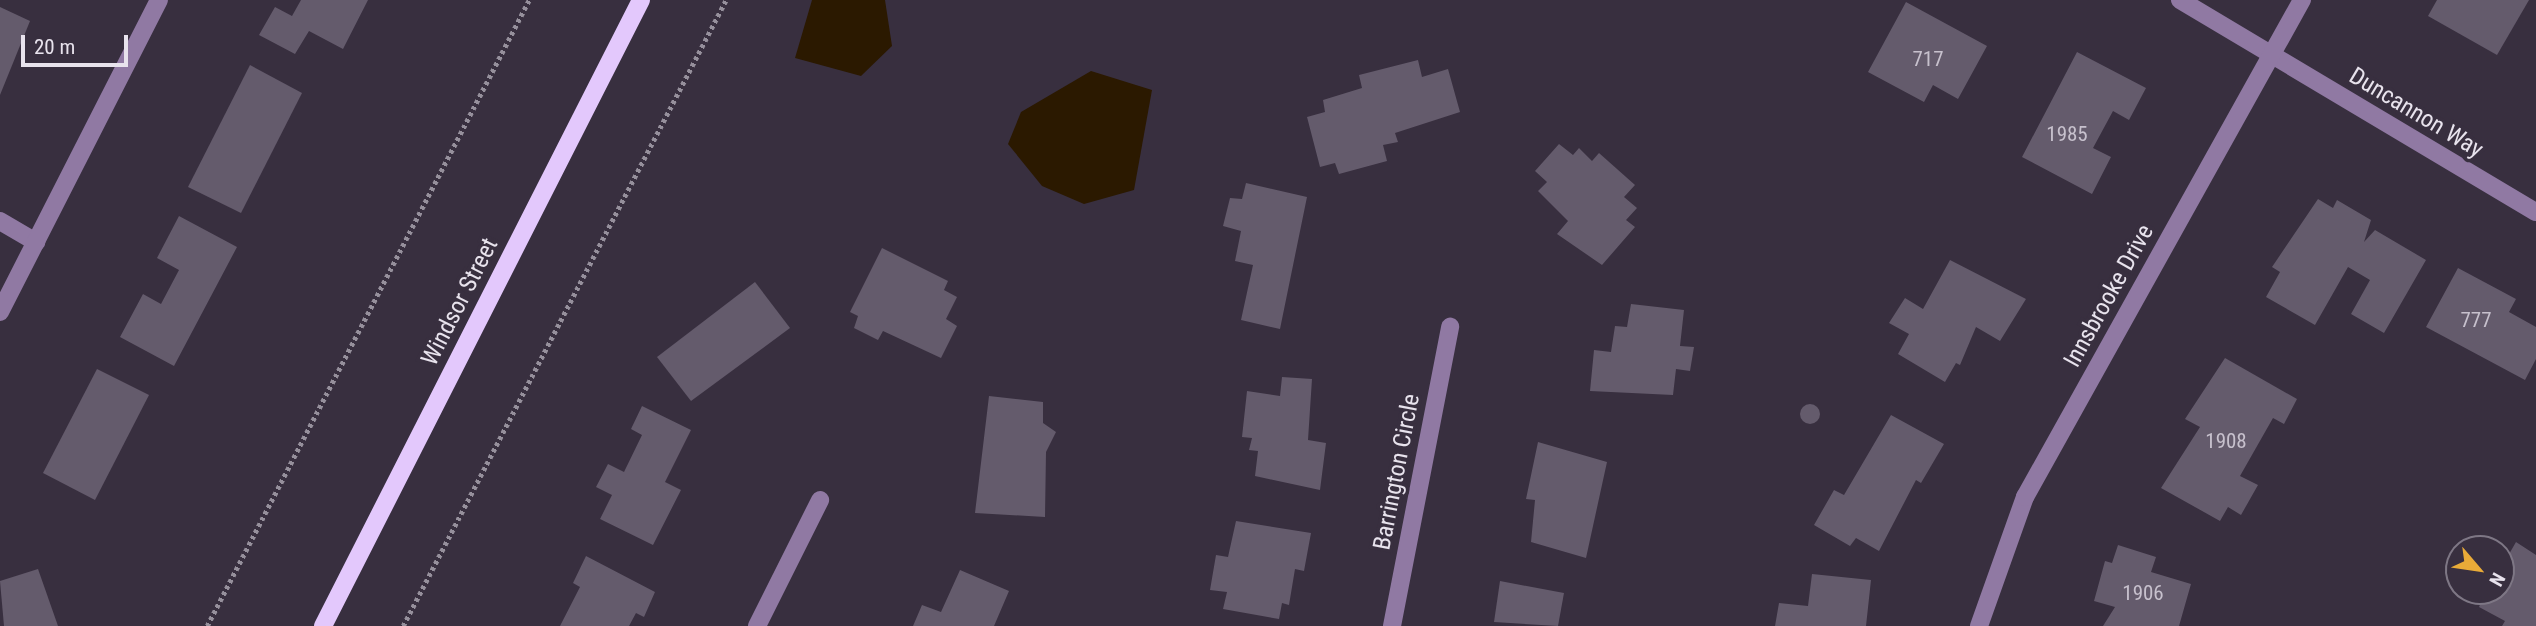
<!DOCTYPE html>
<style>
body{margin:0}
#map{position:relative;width:2536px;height:626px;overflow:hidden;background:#382f3f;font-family:"Roboto Condensed",sans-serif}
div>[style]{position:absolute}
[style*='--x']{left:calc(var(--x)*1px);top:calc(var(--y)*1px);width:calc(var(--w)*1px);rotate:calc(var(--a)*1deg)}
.water>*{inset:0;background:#2b1900}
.building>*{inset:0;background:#645b6c}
.round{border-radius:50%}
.path>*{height:4.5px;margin-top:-2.25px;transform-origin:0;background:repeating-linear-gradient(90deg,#96909c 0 3.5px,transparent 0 7px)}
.minor>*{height:18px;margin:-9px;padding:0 9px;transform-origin:9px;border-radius:9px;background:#9079a3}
.major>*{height:18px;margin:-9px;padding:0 9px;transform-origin:9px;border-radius:9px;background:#e3c8fc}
span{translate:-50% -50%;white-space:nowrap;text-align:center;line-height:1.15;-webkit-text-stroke:7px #382f3f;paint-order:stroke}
.number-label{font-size:21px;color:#c7c1cd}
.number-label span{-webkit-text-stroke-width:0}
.street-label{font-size:24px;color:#e8e3ed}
.north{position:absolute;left:2445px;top:535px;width:70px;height:70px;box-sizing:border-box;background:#382f3f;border:2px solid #7e7785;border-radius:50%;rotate:119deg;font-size:19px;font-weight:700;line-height:28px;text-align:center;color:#e8e3ed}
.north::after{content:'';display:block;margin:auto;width:24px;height:32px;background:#e9ab38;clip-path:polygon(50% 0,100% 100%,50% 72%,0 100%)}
.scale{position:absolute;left:21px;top:35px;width:107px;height:32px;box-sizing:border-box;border:4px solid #e8e3ed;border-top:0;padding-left:9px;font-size:21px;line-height:24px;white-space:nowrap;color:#e8e3ed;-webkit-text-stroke:5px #382f3f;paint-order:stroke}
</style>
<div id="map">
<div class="water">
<div style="clip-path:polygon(812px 0,885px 0,892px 46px,861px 76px,795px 58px)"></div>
<div style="clip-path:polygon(1091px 71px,1152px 90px,1134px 190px,1084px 204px,1042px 186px,1008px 144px,1021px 112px)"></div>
</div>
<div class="building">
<div style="clip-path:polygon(301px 0,368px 0,343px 49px,309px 31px,295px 54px,259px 35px,275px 7px,292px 16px)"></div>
<div style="clip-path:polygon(2437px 0,2529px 0,2497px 55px,2428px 16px)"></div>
<div style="clip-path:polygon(1906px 2px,1987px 46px,1958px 99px,1933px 85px,1924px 102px,1868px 72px)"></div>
<div style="clip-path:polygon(0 7px,30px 21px,0 95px)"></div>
<div style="clip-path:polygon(2077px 52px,2146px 88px,2129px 120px,2113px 111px,2093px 148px,2111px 157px,2092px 194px,2022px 157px)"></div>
<div style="clip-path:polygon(1418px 60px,1422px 77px,1448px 69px,1460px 112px,1395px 133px,1398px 142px,1383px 145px,1387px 161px,1339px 174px,1335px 163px,1320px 167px,1307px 117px,1325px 112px,1323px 100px,1362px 88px,1359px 75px)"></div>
<div style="clip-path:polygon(250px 65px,302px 93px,241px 213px,188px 187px)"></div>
<div style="clip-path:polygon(1559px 144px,1573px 155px,1579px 148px,1592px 161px,1599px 153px,1635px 185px,1624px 197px,1637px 208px,1626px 220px,1635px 227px,1602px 265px,1557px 234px,1568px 221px,1538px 191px,1547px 182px,1535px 171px)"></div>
<div style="clip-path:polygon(1246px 183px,1307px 197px,1280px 329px,1241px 320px,1253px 265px,1235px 261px,1241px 231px,1223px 226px,1230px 198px,1242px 199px)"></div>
<div style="clip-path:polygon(2318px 199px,2333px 208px,2337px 200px,2371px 220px,2364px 242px,2375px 230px,2426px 260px,2384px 333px,2351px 314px,2370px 280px,2348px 267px,2315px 325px,2266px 297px,2280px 272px,2272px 267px)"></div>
<div style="clip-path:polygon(179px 216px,237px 247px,174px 366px,120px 337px,143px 294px,161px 304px,179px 270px,157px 258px)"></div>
<div style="clip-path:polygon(882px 248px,948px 281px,944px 290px,957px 297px,946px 319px,957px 326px,941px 358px,883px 331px,878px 340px,854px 328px,858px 316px,850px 312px)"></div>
<div style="clip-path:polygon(1950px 260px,2026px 299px,2000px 341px,1976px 327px,1960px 365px,1956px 363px,1945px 382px,1898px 354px,1909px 334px,1889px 323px,1905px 298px,1923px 309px)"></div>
<div style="clip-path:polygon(2458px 268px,2516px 299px,2509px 312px,2536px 327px,2536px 359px,2525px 380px,2426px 327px)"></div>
<div style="clip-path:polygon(755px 282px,790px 328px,691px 401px,657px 357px)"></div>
<div style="clip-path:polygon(1631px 304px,1684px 310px,1680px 346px,1694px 347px,1690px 371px,1676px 369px,1673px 395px,1590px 391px,1594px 350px,1611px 352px,1615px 326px,1627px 327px)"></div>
<div style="clip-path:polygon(2225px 358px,2297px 399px,2284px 424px,2273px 418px,2240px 476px,2258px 485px,2241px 515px,2228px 507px,2220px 521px,2161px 488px,2200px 427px,2185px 419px)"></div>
<div style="clip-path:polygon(97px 369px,149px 395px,95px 500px,43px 473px)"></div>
<div style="clip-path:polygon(1282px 377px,1312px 379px,1308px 440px,1326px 443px,1320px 490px,1255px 476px,1258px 451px,1249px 450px,1252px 438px,1242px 437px,1247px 391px,1280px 396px)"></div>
<div style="clip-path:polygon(989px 396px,1043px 402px,1043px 423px,1056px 432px,1046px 452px,1045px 517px,975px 513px)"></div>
<div class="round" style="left:1800px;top:404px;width:20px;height:20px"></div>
<div style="clip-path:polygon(642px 406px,691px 430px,665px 482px,681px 490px,653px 545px,600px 519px,612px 495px,596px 487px,608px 464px,624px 472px,642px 435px,631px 429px)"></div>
<div style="clip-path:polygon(1891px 415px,1944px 444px,1921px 483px,1916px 480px,1879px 551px,1856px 538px,1850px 546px,1814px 525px,1834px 490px,1844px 495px)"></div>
<div style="clip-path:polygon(1538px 442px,1607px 462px,1586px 558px,1531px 542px,1535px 500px,1526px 499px)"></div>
<div style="clip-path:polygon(1236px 521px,1311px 533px,1304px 571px,1295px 569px,1289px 605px,1282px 603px,1279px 619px,1223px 609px,1227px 592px,1210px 590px,1216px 555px,1228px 557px)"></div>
<div style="clip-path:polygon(2516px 542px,2536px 555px,2536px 626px,2502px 626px,2505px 621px,2479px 607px,2486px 591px,2501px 591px,2501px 568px)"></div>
<div style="clip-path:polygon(2118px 545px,2156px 557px,2151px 572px,2191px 584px,2179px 626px,2103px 626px,2115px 607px,2094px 601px,2105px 561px,2112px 563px)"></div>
<div style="clip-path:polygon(586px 556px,655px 592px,644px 617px,636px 613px,629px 626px,560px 626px,580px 587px,573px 583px)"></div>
<div style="clip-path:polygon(38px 569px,58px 626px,4px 626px,0 581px)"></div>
<div style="clip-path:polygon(960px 570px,1009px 591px,994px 626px,913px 626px,922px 605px,941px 612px)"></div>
<div style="clip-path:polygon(1812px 574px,1871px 580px,1866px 626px,1775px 626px,1779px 603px,1808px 606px)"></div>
<div style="clip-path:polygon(1500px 581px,1564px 593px,1558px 626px,1494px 622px)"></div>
</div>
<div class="path">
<div style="--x:207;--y:626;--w:704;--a:-62.78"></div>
<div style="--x:403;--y:626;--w:704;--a:-62.71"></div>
</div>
<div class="minor">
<div style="--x:2180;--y:0;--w:414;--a:30.8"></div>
<div style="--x:0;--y:221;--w:42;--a:30.3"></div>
<div style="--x:0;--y:312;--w:350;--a:-63"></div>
<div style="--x:757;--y:626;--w:141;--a:-63.4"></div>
<div style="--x:1392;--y:626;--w:305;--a:-79"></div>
<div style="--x:1979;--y:626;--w:137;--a:-70.4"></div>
<div style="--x:2025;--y:497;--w:569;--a:-60.87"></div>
</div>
<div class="major">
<div style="--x:323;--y:626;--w:702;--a:-63.07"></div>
</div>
<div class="number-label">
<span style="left:1928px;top:59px">717</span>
<span style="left:2067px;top:134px">1985</span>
<span style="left:2476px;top:320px">777</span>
<span style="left:2226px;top:441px">1908</span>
<span style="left:2143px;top:593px">1906</span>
</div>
<div class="street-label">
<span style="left:2416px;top:113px;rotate:31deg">Duncannon Way</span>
<span style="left:2109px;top:296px;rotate:-61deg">Innsbrooke Drive</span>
<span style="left:460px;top:302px;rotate:-63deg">Windsor Street</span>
<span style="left:1397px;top:472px;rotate:-79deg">Barrington Circle</span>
</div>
<div class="north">N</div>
<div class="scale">20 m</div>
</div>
